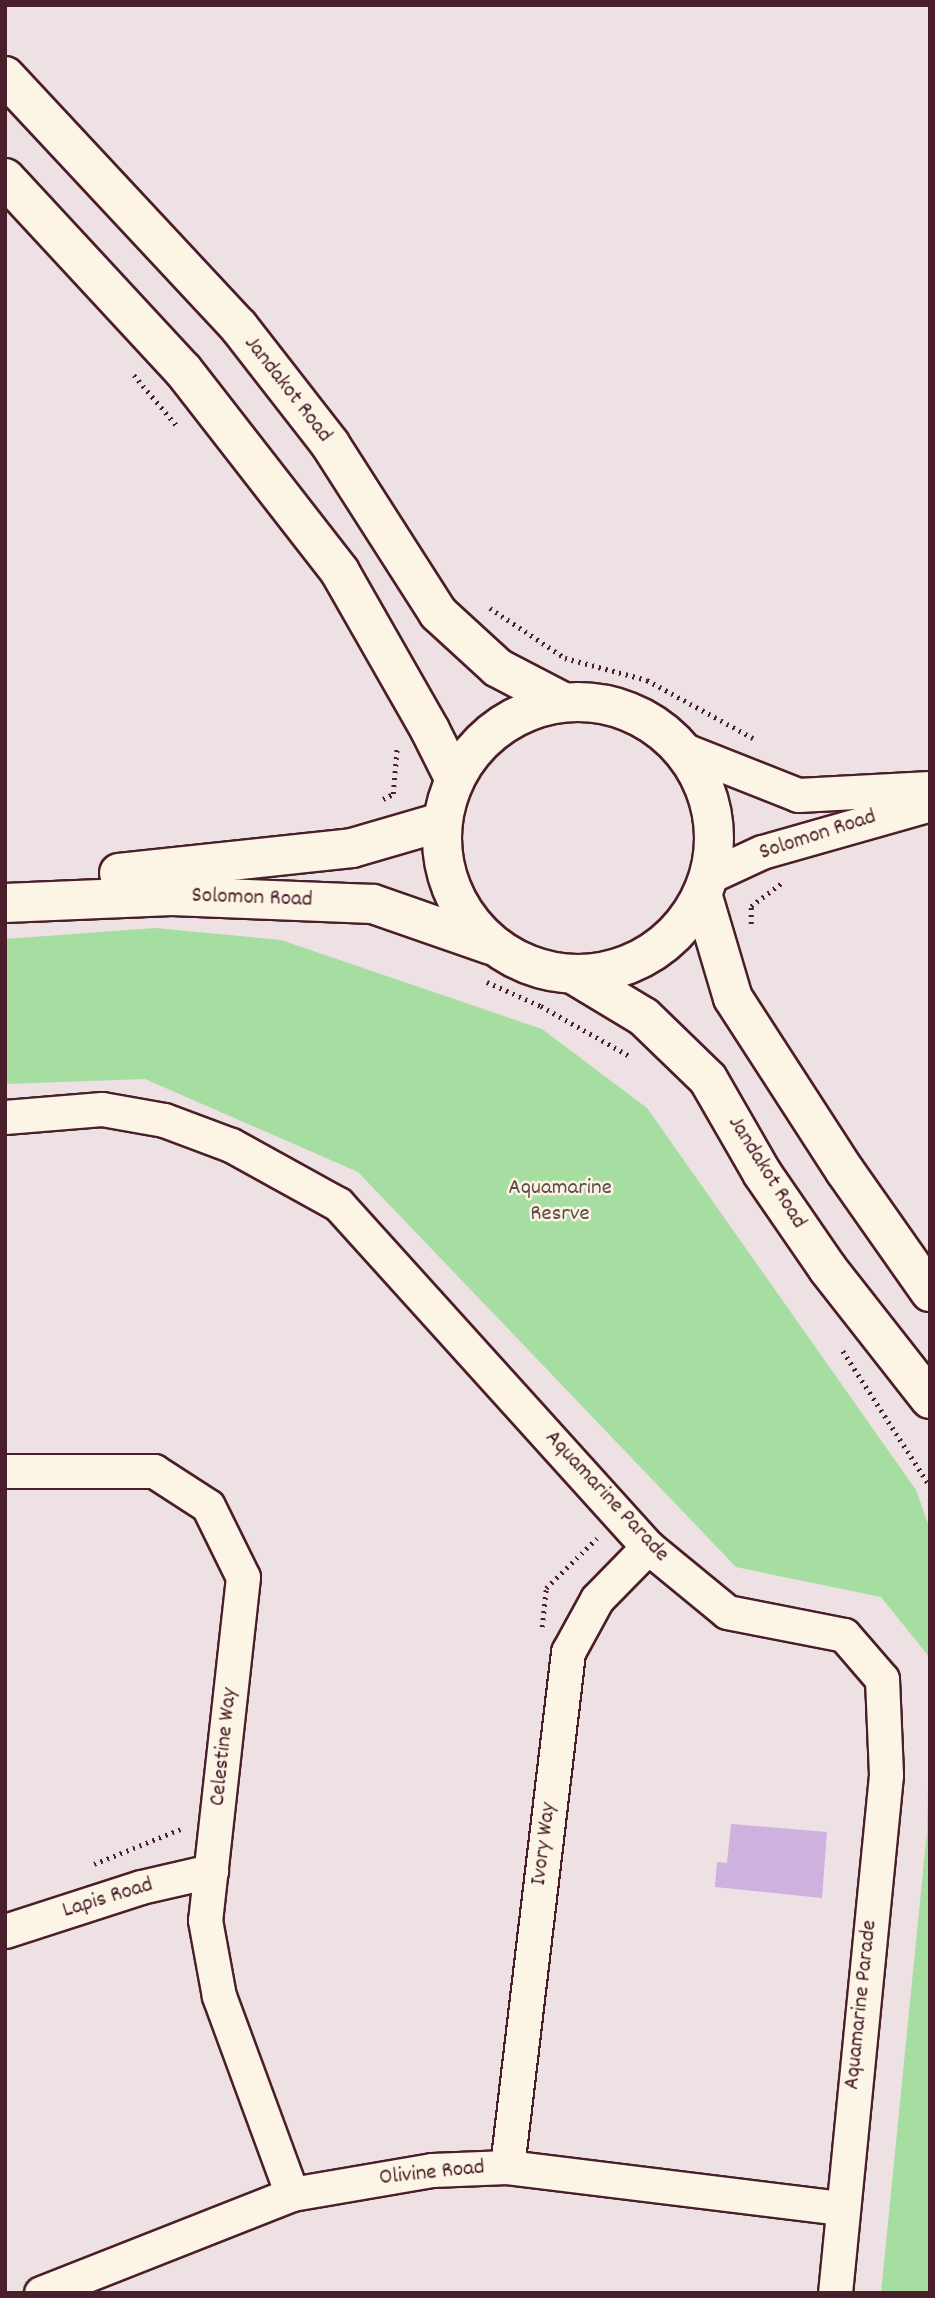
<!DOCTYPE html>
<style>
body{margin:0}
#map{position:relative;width:935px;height:2298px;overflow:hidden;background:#eee1e3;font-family:Dekko,sans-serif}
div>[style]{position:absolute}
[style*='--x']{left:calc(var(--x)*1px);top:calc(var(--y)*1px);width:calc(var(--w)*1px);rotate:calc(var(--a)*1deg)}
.green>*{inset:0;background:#a6dda1}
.building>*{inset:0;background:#ceb1df}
.path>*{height:4.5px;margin-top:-2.25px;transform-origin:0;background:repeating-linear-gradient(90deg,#4a1f2b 0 2px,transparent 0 7px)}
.roads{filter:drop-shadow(2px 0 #4a1f2b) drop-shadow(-2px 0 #4a1f2b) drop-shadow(0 2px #4a1f2b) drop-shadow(0 -2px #4a1f2b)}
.minor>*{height:33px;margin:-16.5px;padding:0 16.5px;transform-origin:16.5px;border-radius:16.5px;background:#fcf5e5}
.secondary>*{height:38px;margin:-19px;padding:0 19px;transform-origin:19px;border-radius:19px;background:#fcf5e5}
.primary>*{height:38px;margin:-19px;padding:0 19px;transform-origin:19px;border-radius:19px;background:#fcf5e5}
.primary>.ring{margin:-19px;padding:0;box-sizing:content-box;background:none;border:38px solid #fcf5e5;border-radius:50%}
span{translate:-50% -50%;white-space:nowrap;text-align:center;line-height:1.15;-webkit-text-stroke:5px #fcf5e5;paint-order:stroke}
.street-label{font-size:23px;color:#4a1f2b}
.park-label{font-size:23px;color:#614e48}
.frame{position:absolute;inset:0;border:7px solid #4a1f2b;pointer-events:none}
</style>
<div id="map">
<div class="green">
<div style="clip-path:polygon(155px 928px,281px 940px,542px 1029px,647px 1108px,916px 1490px,930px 1529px,930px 1658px,881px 1597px,736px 1567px,358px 1172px,145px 1079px,5px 1084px,5px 939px)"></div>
<div style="clip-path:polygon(930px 1699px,930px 2293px,881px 2293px,927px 1831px)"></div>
</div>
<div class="building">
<div style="clip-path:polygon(731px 1824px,827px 1832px,822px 1898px,715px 1887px,717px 1862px,727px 1863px)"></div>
</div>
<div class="path">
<div style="--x:134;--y:375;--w:68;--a:49.8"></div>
<div style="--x:490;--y:608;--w:90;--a:33.7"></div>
<div style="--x:565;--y:658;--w:85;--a:15"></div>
<div style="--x:647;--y:680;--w:121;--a:28.7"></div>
<div style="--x:383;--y:799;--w:11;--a:-27"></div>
<div style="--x:393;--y:794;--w:47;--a:-85.1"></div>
<div style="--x:751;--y:924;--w:18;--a:-90"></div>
<div style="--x:751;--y:906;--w:40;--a:-37"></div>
<div style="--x:487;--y:982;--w:59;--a:24"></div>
<div style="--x:541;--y:1006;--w:100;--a:29.4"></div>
<div style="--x:843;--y:1351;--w:161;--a:57.2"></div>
<div style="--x:542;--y:1627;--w:39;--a:-84"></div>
<div style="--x:546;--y:1588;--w:71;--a:-44.4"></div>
<div style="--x:94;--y:1864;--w:96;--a:-22"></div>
</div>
<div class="roads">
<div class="minor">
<div style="--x:682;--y:749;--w:125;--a:21.6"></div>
<div style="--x:798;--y:795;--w:132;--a:-3"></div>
<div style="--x:710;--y:876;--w:57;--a:-24.8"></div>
<div style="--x:762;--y:852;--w:175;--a:-15.9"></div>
<div style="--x:5;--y:1117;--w:97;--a:-4.7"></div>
<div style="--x:102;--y:1109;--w:63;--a:10.1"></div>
<div style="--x:164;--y:1120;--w:72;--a:20.5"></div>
<div style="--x:231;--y:1145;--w:122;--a:28.9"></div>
<div style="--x:338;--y:1204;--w:462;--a:47.9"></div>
<div style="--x:648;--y:1547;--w:102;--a:39.4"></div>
<div style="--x:727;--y:1612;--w:119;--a:11.1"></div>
<div style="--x:844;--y:1635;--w:58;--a:49.2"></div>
<div style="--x:882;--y:1679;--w:96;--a:87.6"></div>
<div style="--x:886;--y:1775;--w:521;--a:95.62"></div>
<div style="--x:5;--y:1471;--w:149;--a:0"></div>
<div style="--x:154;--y:1471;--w:64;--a:32.9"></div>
<div style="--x:208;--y:1506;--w:79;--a:63.8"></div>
<div style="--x:243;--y:1577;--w:345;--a:96.3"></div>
<div style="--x:205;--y:1920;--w:77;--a:79.6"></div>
<div style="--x:219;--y:1996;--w:211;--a:69.8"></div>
<div style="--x:5;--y:1931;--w:143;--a:-17.9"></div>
<div style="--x:141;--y:1887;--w:72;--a:-12.9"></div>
<div style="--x:507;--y:2167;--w:519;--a:-83.24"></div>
<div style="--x:568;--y:1652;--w:60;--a:-61.3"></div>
<div style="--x:597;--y:1599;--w:73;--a:-45.6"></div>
<div style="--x:41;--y:2293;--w:270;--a:-21.5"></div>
<div style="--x:292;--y:2194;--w:142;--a:-9.7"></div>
<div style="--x:432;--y:2170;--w:75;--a:-2.3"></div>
<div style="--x:507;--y:2167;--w:337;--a:7"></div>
</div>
<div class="secondary">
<div style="--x:119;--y:873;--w:234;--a:-6.1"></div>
<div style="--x:352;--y:848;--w:93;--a:-16.3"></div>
<div style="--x:5;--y:903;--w:167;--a:-2.4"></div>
<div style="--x:172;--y:896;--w:201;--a:2.3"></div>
<div style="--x:373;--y:904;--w:125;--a:19.2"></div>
</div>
<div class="primary">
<div style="--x:5;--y:76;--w:343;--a:47"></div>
<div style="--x:239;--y:327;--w:148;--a:52.1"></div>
<div style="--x:330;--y:444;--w:201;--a:57.4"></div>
<div style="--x:438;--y:613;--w:81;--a:42.5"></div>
<div style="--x:498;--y:668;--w:71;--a:27.6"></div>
<div style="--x:5;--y:178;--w:262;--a:47.2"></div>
<div style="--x:183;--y:370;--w:256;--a:52.1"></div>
<div style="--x:340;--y:572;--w:182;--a:60.3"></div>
<div style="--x:430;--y:730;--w:54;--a:63.4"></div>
<div class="ring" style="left:442px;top:702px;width:234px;height:234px"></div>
<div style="--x:703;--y:897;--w:105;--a:73.5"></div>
<div style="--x:733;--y:998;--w:206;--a:57.1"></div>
<div style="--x:845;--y:1171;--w:148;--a:54.9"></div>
<div style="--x:576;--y:976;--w:79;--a:31.1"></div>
<div style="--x:644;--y:1017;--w:89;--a:44.1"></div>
<div style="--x:708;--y:1079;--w:108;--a:60.1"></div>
<div style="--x:762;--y:1173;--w:116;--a:55.5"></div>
<div style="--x:828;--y:1269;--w:165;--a:51.9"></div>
</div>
</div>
<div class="street-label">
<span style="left:287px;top:390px;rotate:52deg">Jandakot Road</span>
<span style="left:818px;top:836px;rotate:-18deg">Solomon Road</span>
<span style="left:252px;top:899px;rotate:2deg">Solomon Road</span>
<span style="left:766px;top:1173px;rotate:58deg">Jandakot Road</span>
<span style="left:606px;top:1497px;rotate:47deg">Aquamarine Parade</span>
<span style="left:225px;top:1747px;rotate:-84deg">Celestine Way</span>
<span style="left:545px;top:1844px;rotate:-83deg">Ivory Way</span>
<span style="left:108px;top:1899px;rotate:-17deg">Lapis Road</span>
<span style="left:862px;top:2005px;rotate:-84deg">Aquamarine Parade</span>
<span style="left:432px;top:2174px;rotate:-6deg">Olivine Road</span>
</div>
<div class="park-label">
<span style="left:560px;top:1202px">Aquamarine<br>Resrve</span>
</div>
<div class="frame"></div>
</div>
